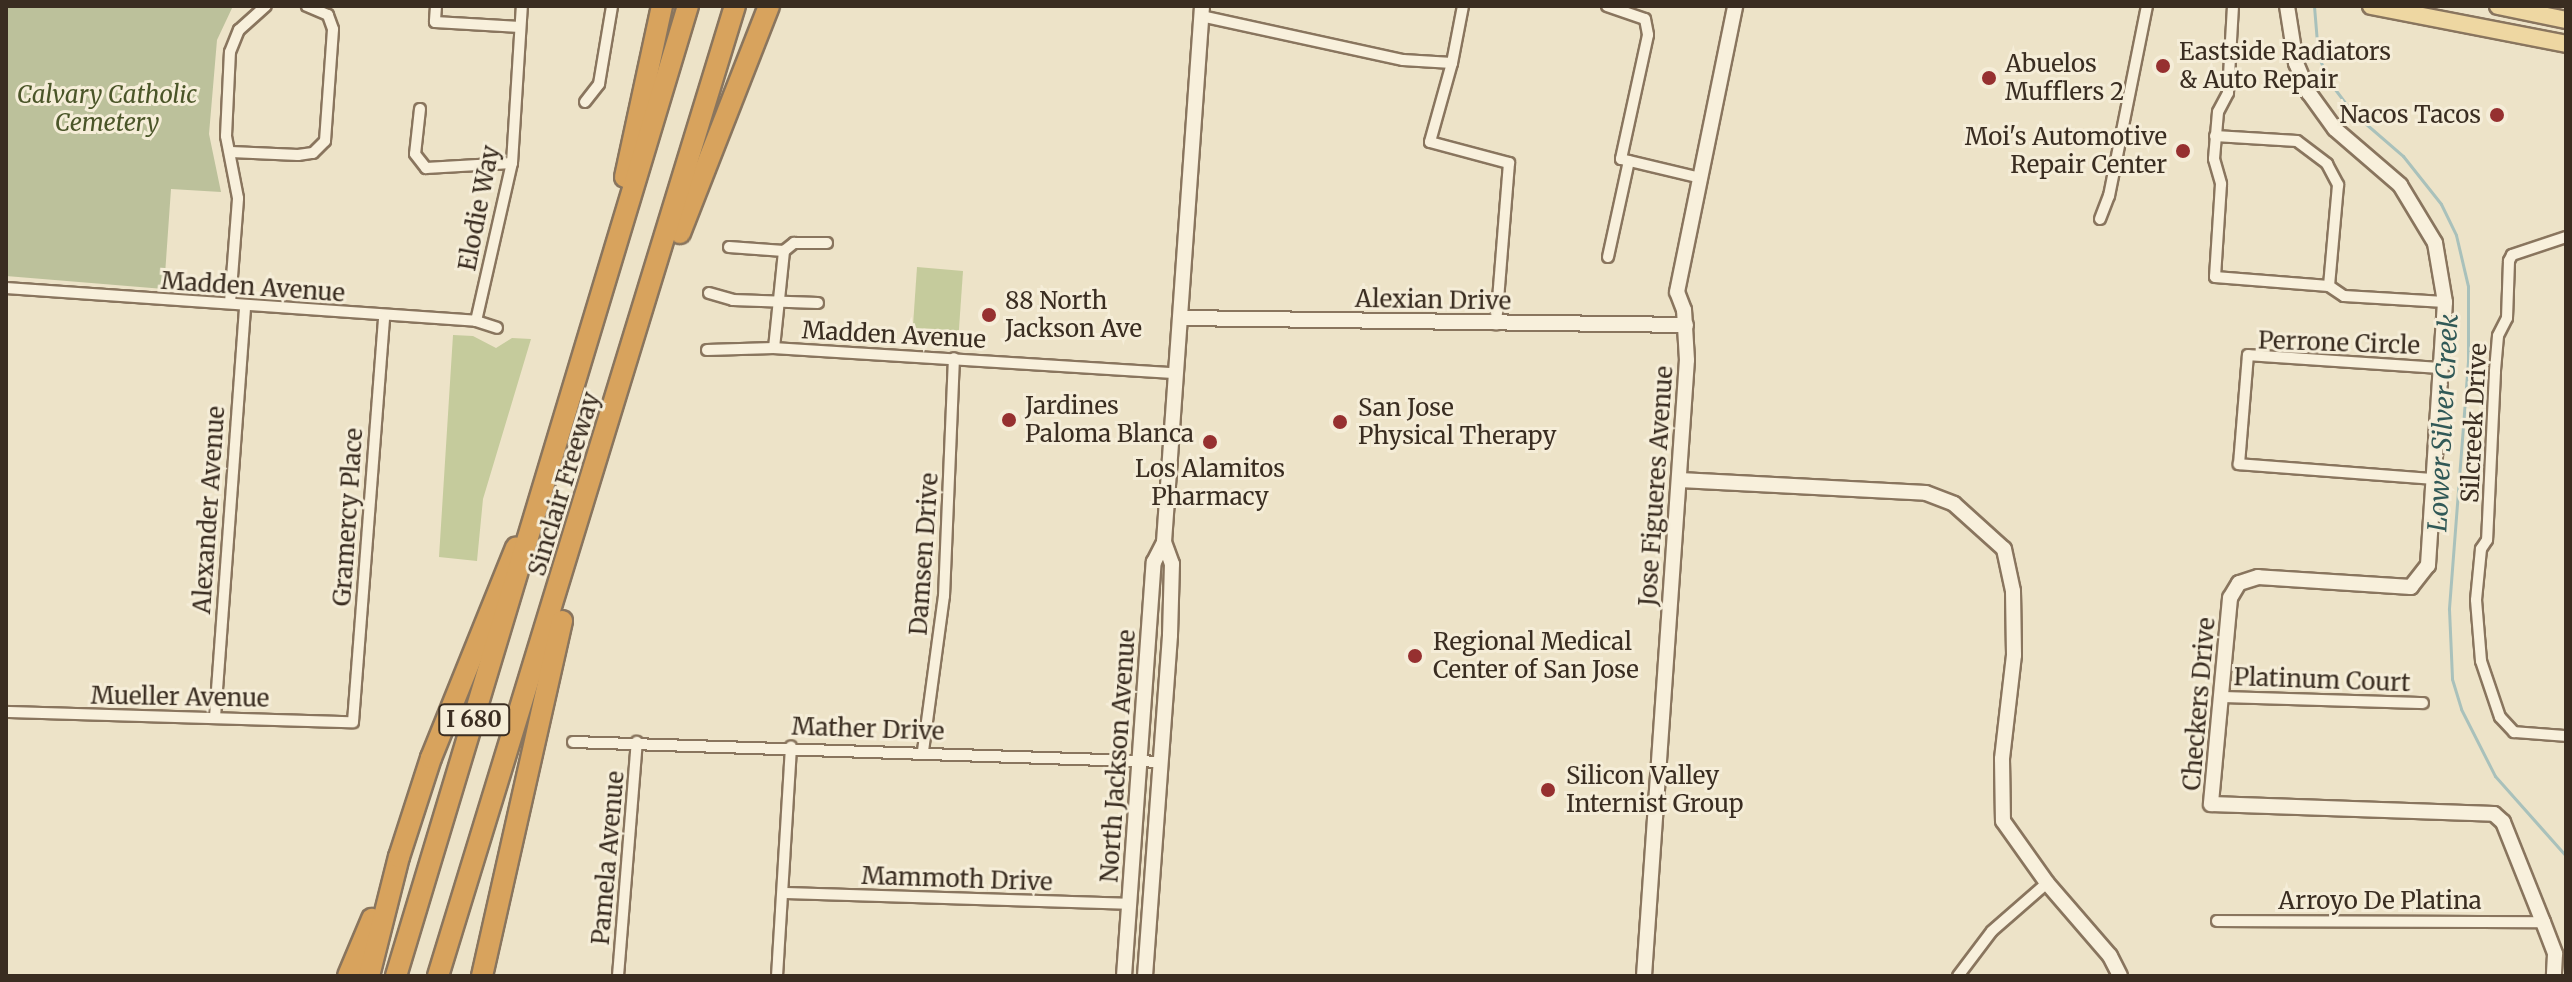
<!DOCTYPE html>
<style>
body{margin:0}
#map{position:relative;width:2572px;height:982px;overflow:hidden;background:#ede3c8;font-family:Merriweather,serif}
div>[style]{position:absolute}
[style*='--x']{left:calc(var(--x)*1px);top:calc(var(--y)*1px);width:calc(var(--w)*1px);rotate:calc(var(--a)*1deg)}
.green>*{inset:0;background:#c5cb9c}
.cemetery>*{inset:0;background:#bcc19b}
.stream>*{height:3px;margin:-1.5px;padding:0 1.5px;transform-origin:1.5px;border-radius:1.5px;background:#a9c1bb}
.roads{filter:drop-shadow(2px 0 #89755e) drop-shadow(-2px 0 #89755e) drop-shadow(0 2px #89755e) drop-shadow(0 -2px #89755e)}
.street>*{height:10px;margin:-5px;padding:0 5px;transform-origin:5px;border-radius:5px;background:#f8f0dc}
.secondary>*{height:14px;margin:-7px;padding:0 7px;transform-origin:7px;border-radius:7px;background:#f8f0dc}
.primary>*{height:16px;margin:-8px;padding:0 8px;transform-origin:8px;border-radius:8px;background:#eed7a2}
.highway>*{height:20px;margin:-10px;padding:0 10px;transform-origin:10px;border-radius:10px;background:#d8a35d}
.dots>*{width:22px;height:22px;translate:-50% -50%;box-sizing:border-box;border:4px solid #f5edd8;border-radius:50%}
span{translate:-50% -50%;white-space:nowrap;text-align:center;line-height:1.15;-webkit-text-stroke:6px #f5edd8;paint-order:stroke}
.shield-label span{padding:2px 6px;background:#f5edd8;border:2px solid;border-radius:6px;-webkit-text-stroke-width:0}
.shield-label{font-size:22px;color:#3a2d21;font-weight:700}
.poi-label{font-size:24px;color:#3a2d21}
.left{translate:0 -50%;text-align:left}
.right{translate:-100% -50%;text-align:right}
.park-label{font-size:24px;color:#4a5528;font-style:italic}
.street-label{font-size:24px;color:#3a2d21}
.water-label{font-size:26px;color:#315957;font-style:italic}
.frame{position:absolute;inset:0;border:8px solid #3a2d21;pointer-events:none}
</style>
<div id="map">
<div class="green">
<div style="clip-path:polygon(917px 267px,963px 271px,958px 343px,912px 340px)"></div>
<div style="clip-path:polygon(453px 335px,473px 336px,496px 348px,512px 338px,531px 339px,483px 499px,477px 561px,439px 557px)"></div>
</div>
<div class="cemetery">
<div style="clip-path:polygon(6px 6px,233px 6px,217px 40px,209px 134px,221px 192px,171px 189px,164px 289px,6px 276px)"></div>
</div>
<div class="stream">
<div style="--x:2314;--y:6;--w:49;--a:85.3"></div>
<div style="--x:2318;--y:55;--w:27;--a:68"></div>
<div style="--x:2328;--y:80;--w:39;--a:53"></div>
<div style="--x:2351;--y:111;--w:69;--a:40.9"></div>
<div style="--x:2403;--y:156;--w:61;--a:51.6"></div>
<div style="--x:2441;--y:204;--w:34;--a:64"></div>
<div style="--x:2456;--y:235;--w:52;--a:76.8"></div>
<div style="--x:2468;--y:286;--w:75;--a:90"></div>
<div style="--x:2468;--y:361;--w:249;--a:94.4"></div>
<div style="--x:2449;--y:609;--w:70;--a:87.5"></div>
<div style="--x:2452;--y:679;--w:31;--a:73"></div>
<div style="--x:2461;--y:709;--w:75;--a:63.1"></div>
<div style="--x:2495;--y:776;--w:107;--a:48.4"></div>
</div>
<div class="roads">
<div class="street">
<div style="--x:436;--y:6;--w:16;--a:94"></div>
<div style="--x:435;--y:22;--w:85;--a:3.4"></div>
<div style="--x:1607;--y:6;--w:40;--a:18.9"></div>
<div style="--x:1645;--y:19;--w:16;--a:79"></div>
<div style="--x:1648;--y:35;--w:127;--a:102.3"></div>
<div style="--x:1621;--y:159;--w:82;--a:13.4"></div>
<div style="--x:2233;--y:6;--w:87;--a:93.3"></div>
<div style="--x:2228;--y:93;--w:21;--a:118"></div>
<div style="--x:2218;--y:112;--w:47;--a:94.9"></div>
<div style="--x:2214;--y:159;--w:26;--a:74"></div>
<div style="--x:2221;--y:184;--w:93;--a:93.7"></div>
<div style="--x:2215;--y:277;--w:114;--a:4.5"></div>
<div style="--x:2329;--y:286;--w:18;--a:34"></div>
<div style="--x:2344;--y:296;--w:101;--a:3.4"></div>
<div style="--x:1201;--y:16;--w:207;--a:12.3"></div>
<div style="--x:1403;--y:60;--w:49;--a:3.5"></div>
<div style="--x:1452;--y:63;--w:58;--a:-79.1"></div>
<div style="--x:1452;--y:63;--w:82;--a:105.6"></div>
<div style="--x:1430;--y:142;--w:82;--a:14.9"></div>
<div style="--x:1509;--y:163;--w:162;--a:94.6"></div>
<div style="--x:585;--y:102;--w:23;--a:-52"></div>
<div style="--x:599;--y:84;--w:79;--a:-80.5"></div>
<div style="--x:420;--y:109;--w:45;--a:96.3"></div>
<div style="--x:415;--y:154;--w:18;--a:52"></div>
<div style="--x:426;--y:168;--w:86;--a:-3.3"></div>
<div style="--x:2215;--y:136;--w:82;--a:3.5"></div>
<div style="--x:2297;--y:141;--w:38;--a:37"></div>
<div style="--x:2327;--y:164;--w:24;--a:62"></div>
<div style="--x:2338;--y:185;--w:101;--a:95.1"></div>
<div style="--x:231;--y:152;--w:67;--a:2.6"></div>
<div style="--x:298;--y:155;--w:15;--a:-8"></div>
<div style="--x:313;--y:153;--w:17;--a:-45"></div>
<div style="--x:325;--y:141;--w:112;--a:-85.9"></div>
<div style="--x:333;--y:29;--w:15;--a:-110"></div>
<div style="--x:328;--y:15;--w:23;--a:-157"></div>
<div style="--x:2100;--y:219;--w:25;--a:-69"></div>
<div style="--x:2109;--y:196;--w:194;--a:-78.7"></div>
<div style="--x:2566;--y:237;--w:57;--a:161.6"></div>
<div style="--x:2512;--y:255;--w:7;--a:117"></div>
<div style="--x:2509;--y:261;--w:57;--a:92"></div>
<div style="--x:2507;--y:318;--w:20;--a:117"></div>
<div style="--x:2498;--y:336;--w:36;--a:95"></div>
<div style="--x:2495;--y:372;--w:168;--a:92.7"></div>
<div style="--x:2487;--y:540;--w:11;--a:124"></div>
<div style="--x:2481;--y:549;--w:51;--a:95.6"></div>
<div style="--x:2476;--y:600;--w:61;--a:85.3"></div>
<div style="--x:2481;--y:661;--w:59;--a:71.3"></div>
<div style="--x:2500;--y:717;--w:21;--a:47"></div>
<div style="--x:2514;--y:732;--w:52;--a:4.4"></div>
<div style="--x:729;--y:247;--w:55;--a:4.2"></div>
<div style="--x:1608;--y:257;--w:98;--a:-77.7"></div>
<div style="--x:6;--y:288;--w:471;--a:4"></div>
<div style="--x:476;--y:321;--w:22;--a:18"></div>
<div style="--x:709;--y:293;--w:25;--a:16"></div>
<div style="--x:733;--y:300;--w:85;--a:2"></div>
<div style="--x:230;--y:303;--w:105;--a:-85.6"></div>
<div style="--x:238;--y:198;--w:63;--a:-101"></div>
<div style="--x:226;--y:136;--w:84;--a:-87.3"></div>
<div style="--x:230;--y:52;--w:24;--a:-68"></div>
<div style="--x:239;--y:30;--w:36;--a:-42"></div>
<div style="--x:476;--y:321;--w:162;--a:-77.2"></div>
<div style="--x:512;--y:163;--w:157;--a:-86.4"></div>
<div style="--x:774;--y:348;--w:98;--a:-84.1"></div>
<div style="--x:784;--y:251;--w:13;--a:-39"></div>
<div style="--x:794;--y:243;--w:33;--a:0"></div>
<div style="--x:707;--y:350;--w:67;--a:-1.7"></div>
<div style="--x:774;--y:348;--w:403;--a:3.6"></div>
<div style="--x:2433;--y:479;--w:195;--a:-175.6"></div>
<div style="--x:2239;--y:464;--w:109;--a:-85.3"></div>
<div style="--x:2248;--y:355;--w:191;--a:3.9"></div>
<div style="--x:2220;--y:697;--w:203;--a:1.7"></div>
<div style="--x:6;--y:712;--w:347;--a:1.7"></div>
<div style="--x:353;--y:722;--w:408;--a:-85.6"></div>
<div style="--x:215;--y:717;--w:413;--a:-85.8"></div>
<div style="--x:573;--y:742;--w:589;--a:1.94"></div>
<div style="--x:923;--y:751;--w:156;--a:-82.3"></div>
<div style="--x:944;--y:596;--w:238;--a:-87.6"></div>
<div style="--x:783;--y:893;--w:347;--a:1.8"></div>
<div style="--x:2217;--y:921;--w:326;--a:0.2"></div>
<div style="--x:618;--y:976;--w:235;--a:-85.4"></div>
<div style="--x:777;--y:976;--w:230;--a:-86.5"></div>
<div style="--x:1958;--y:976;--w:56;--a:-52.9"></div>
<div style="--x:1992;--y:931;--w:73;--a:-41.1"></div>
</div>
<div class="secondary">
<div style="--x:2287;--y:6;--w:58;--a:81"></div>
<div style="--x:2296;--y:63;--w:33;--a:67"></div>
<div style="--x:2309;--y:93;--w:44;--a:54.2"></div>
<div style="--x:2335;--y:129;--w:86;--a:40.7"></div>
<div style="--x:2400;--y:185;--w:68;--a:58.9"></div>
<div style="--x:2435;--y:243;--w:60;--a:80.4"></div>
<div style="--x:2445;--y:302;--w:264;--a:93.7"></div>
<div style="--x:2428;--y:565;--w:28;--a:128"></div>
<div style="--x:2411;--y:587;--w:153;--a:-176.3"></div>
<div style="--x:2258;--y:577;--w:20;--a:162"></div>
<div style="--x:2239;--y:583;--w:17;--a:121"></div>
<div style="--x:2230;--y:598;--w:207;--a:95.3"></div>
<div style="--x:2211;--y:804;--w:283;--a:2"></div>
<div style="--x:2494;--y:814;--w:12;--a:42"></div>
<div style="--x:2503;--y:822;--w:108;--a:68.2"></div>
<div style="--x:2543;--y:922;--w:34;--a:69"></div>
<div style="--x:2555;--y:954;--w:22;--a:93"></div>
<div style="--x:1180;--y:318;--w:506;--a:0.79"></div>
<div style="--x:1680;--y:480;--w:246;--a:3"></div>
<div style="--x:1926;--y:493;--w:30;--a:21"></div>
<div style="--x:1954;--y:504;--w:67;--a:42"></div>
<div style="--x:2004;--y:549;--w:43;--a:77.9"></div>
<div style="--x:2013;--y:591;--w:64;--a:89.1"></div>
<div style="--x:2014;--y:655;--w:105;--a:96.6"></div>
<div style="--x:2002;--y:759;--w:62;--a:89.1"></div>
<div style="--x:2003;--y:821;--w:76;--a:54.6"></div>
<div style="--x:2047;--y:883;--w:96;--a:49.2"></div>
<div style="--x:2110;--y:956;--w:22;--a:63"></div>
<div style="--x:1124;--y:976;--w:415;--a:-85.9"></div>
<div style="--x:1154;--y:562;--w:22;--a:-63"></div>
<div style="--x:1164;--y:542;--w:537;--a:-85.94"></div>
<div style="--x:1145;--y:976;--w:342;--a:-85.8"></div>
<div style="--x:1170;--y:635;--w:71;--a:-88.4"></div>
<div style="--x:1172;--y:564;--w:23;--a:-110"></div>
<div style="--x:1644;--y:976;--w:617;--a:-86.01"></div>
<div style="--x:1687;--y:360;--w:50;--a:-93.4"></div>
<div style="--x:1684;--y:310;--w:19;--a:-111"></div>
<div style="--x:1677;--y:292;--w:292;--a:-78.5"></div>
</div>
<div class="primary">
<div style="--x:2371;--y:6;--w:199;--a:11"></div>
<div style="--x:2498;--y:6;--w:69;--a:11.6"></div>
</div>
<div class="highway">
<div style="--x:625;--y:177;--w:175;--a:-77.8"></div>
<div style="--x:680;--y:233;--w:244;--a:-68.6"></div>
<div style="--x:348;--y:976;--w:62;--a:-67.2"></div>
<div style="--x:369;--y:976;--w:123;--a:-75.9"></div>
<div style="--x:399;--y:857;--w:104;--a:-72.1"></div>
<div style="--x:431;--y:758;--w:227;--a:-68"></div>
<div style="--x:396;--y:976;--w:1013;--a:-73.25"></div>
<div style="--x:438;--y:976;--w:1014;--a:-72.98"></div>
<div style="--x:482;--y:976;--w:364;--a:-77.3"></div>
</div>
</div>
<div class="dots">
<div style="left:2163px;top:66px;background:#963030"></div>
<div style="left:1989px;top:78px;background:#963030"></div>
<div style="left:2497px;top:115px;background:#963030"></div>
<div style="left:2183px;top:151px;background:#963030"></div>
<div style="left:989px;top:315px;background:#963030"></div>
<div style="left:1009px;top:420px;background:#963030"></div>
<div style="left:1340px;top:422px;background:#963030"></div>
<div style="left:1210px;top:442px;background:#963030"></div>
<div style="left:1415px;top:656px;background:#963030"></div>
<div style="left:1548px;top:790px;background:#963030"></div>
</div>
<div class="shield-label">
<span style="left:474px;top:720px">I 680</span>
</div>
<div class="poi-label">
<span class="left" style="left:2179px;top:66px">Eastside Radiators<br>&amp; Auto Repair</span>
<span class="left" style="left:2005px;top:78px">Abuelos<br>Mufflers 2</span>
<span class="right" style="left:2481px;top:115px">Nacos Tacos</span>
<span class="right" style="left:2167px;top:151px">Moi's Automotive<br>Repair Center</span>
<span class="left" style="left:1005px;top:315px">88 North<br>Jackson Ave</span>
<span class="left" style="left:1025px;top:420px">Jardines<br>Paloma Blanca</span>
<span class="left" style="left:1358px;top:422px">San Jose<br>Physical Therapy</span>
<span style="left:1210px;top:483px">Los Alamitos<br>Pharmacy</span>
<span class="left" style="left:1433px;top:656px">Regional Medical<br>Center of San Jose</span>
<span class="left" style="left:1566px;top:790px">Silicon Valley<br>Internist Group</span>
</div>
<div class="park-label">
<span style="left:107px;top:109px">Calvary Catholic<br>Cemetery</span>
</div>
<div class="street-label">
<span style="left:479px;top:208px;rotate:-79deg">Elodie Way</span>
<span style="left:253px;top:287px;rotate:4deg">Madden Avenue</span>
<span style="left:1433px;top:300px;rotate:1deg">Alexian Drive</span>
<span style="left:894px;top:335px;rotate:3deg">Madden Avenue</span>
<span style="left:2339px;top:343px;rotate:2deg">Perrone Circle</span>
<span style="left:2474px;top:423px;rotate:-87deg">Silcreek Drive</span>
<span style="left:564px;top:484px;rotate:-73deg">Sinclair Freeway</span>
<span style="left:1656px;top:486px;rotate:-86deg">Jose Figueres Avenue</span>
<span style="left:209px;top:510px;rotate:-86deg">Alexander Avenue</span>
<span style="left:348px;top:517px;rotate:-86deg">Gramercy Place</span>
<span style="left:924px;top:554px;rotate:-86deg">Damsen Drive</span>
<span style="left:2322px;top:680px;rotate:2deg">Platinum Court</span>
<span style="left:180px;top:697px;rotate:1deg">Mueller Avenue</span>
<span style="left:2199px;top:704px;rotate:-85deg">Checkers Drive</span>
<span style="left:868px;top:729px;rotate:2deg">Mather Drive</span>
<span style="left:1118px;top:756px;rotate:-86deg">North Jackson Avenue</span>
<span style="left:608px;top:858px;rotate:-85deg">Pamela Avenue</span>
<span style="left:957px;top:879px;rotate:2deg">Mammoth Drive</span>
<span style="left:2380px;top:901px">Arroyo De Platina</span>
</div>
<div class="water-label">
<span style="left:2443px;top:423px;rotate:-87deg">Lower Silver Creek</span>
</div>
<div class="frame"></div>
</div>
